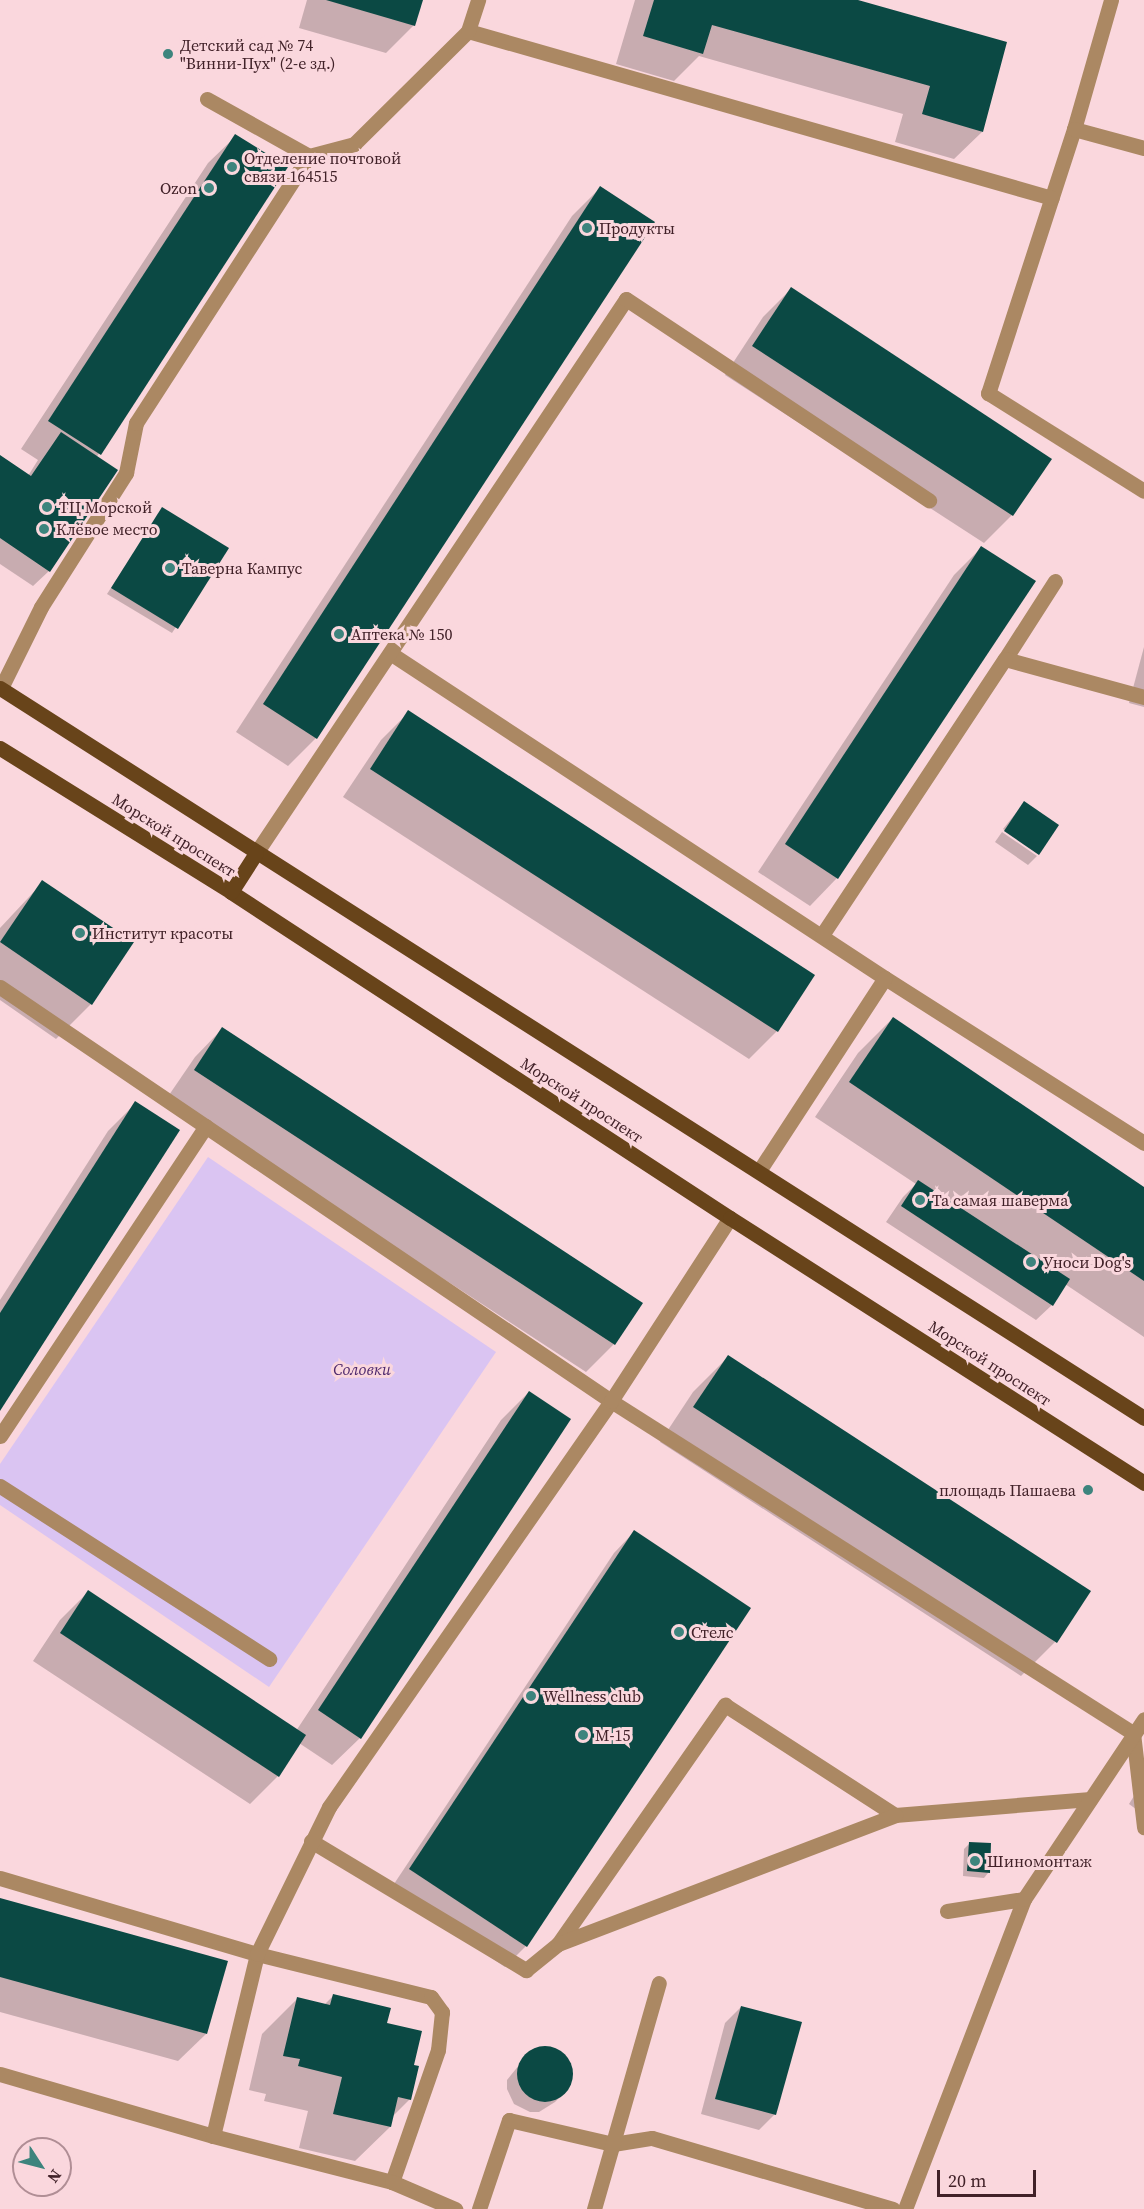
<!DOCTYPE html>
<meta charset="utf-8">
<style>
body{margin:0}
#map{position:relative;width:1144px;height:2209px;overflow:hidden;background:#fad7dd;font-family:"Source Serif 4",serif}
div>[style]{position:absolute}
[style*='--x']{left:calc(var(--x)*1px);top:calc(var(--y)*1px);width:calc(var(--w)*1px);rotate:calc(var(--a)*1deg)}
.green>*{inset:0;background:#dac4f2}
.shadow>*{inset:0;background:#0003}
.building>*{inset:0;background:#0b4944}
.round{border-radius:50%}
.minor>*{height:15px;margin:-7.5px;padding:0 7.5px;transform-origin:7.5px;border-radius:7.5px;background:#ab8863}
.major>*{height:15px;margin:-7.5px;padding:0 7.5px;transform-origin:7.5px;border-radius:7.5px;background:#68441a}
.dots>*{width:16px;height:16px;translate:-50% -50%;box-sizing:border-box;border:3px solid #fad7dd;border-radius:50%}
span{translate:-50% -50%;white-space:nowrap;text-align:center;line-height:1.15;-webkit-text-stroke:6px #fad7dd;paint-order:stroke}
.poi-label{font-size:16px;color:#412128}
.left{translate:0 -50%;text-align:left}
.right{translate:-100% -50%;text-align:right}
.street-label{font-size:16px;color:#412128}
.park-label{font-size:16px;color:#4d276c;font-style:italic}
.north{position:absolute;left:12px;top:2137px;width:60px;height:60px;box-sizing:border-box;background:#fad7dd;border:2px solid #b08e95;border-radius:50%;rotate:126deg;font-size:16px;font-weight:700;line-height:24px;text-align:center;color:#412128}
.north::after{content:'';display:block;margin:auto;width:21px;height:27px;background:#3d847d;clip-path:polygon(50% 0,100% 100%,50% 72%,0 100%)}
.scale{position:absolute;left:937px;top:2170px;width:99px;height:27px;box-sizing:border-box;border:3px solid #412128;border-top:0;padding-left:8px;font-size:18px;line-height:21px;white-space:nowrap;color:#412128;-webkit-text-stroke:4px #fad7dd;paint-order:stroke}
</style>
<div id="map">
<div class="green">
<div style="clip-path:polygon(208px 1157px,496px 1352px,269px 1687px,0 1505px,0 1464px)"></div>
</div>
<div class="shadow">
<div style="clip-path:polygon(307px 0,421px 0,414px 25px,386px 53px,299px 28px)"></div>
<div style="clip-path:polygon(635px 0,852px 0,982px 132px,954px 159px,895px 142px,903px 114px,699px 56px,674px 81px,616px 64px)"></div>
<div style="clip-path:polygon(236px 136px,286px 168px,96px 458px,49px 571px,33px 586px,0 564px,0 456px,28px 476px,38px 460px,21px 449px,208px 163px)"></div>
<div style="clip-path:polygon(600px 188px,316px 738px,288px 766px,236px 732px,572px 216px)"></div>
<div style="clip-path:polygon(791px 289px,1050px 459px,1012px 515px,984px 543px,725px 375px,763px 317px)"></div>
<div style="clip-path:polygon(162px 509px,227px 549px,172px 633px,107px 594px)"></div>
<div style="clip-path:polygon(982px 547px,837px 878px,810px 906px,758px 872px,954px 575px)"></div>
<div style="clip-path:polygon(1144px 647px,1144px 707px,1129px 703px)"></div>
<div style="clip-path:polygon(409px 712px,777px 1031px,749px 1059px,343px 797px,381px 740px)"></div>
<div style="clip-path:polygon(1024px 803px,1057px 825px,1038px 854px,1003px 829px)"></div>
<div style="clip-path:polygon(1002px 832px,1037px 856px,1028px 865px,995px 842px)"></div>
<div style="clip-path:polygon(43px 882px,91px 1004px,56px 1039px,0 1000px,0 928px)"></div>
<div style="clip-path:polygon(893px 1018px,1144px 1189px,1144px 1337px,1065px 1284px,1052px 1305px,1036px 1320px,886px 1222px,903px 1197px,916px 1184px,815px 1117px,858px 1053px)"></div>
<div style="clip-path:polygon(222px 1029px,614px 1344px,586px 1372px,167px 1098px,195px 1057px)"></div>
<div style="clip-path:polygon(136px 1103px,0 1408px,0 1300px,108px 1131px)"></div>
<div style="clip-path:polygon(728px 1357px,1055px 1642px,1021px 1676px,660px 1442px,693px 1392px)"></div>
<div style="clip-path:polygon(529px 1392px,360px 1738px,332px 1765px,299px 1743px,278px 1776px,250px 1804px,33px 1661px,60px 1620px,88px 1592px,296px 1731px,501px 1420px)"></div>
<div style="clip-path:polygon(634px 1532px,749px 1609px,526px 1946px,505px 1967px,390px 1890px,614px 1553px)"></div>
<div style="clip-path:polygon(1144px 1780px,1144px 1815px,1129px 1804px)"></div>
<div style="clip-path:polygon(969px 1844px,988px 1873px,984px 1878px,963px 1876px,964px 1849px)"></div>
<div style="clip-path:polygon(0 1899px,206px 2034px,178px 2061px,0 2012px)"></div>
<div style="clip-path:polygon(333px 1996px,386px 2024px,413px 2066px,410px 2099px,392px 2117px,390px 2127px,355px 2161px,299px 2148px,308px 2111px,264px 2101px,266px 2094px,249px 2090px,262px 2034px,297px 1999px,324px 2005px)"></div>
<div style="clip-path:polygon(741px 2007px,775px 2114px,759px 2130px,701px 2114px,725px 2023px)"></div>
<div style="clip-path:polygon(543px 2047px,560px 2052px,567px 2058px,572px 2074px,566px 2091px,555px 2102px,539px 2112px,530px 2112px,514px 2104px,507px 2089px,507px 2080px,528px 2054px)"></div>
</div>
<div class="building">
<div style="clip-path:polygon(326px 0,423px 0,415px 26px)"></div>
<div style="clip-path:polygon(654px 0,858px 0,1007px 42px,983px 132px,922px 114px,930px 86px,712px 25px,703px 54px,643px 36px)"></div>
<div style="clip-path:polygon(235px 134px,288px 167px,101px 455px,48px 421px)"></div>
<div style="clip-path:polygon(600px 186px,655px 222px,317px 739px,263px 704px)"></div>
<div style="clip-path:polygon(791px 287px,1052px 459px,1013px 516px,752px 346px)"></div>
<div style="clip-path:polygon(61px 432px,118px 470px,50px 572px,0 538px,0 455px,31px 476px)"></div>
<div style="clip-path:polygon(162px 507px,229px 548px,178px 629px,111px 588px)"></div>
<div style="clip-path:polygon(981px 546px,1036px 581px,838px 879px,785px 844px)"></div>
<div style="clip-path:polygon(408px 710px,815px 975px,778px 1032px,370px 769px)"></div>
<div style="clip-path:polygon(1024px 801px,1059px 825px,1039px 855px,1004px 831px)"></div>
<div style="clip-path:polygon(42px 880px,134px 942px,92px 1005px,0 942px)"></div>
<div style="clip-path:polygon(893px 1017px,1144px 1187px,1144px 1281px,849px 1082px)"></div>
<div style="clip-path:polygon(222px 1027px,643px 1303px,615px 1345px,194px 1070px)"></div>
<div style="clip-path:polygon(135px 1101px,180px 1130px,0 1411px,0 1313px)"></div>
<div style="clip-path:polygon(918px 1180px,1070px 1279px,1053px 1306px,901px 1206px)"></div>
<div style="clip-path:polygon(728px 1355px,1091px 1591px,1057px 1643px,693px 1407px)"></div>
<div style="clip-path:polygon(529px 1391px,571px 1419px,361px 1739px,318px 1710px)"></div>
<div style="clip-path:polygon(634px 1530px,751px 1608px,527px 1947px,409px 1869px)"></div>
<div style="clip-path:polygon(88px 1590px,306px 1735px,279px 1777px,60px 1633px)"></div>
<div style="clip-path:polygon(969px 1842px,991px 1843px,990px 1873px,967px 1871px)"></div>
<div style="clip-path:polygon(0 1898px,228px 1961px,207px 2034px,0 1977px)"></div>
<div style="clip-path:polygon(333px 1994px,391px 2008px,387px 2023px,422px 2031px,414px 2065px,419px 2066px,411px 2100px,398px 2097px,391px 2127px,333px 2114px,342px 2077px,298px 2066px,300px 2059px,283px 2056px,297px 1997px,330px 2005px)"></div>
<div style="clip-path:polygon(741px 2006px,802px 2022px,776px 2115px,715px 2099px)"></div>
<div class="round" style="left:517px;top:2046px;width:56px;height:56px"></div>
</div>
<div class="minor">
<div style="--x:1111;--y:0;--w:134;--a:106"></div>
<div style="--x:1074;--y:129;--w:278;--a:108"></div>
<div style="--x:988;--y:393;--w:184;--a:32.1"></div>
<div style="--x:468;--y:31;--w:607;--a:15.96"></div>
<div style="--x:207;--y:99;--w:117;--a:29.2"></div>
<div style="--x:1074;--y:129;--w:73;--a:15.2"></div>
<div style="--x:1055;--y:581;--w:93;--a:122.7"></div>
<div style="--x:1005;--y:659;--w:144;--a:15.3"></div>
<div style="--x:390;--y:653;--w:592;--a:33.29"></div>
<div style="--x:885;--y:978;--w:307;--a:32.5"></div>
<div style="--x:1;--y:688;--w:90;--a:-63.7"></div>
<div style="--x:41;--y:607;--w:159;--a:-57.6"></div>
<div style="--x:126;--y:473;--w:51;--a:-78.7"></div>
<div style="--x:136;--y:423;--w:318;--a:-57.1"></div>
<div style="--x:309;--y:156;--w:47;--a:-14.9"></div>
<div style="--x:354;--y:144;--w:161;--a:-44.7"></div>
<div style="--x:468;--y:31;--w:33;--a:-72"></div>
<div style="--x:256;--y:853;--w:666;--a:-56.26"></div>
<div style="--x:626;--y:299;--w:364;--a:33.6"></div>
<div style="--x:822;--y:935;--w:331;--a:-56.5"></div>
<div style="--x:0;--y:987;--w:738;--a:34.12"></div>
<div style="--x:611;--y:1401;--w:619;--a:32.46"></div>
<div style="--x:1133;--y:1733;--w:95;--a:83.3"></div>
<div style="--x:759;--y:1171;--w:230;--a:-56.9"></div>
<div style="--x:0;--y:1436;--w:372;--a:-56.4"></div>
<div style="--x:0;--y:1486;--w:320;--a:32.7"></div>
<div style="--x:311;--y:1841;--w:251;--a:31"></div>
<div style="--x:526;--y:1970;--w:41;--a:-39.1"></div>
<div style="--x:558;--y:1944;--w:292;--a:-55.1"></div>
<div style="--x:725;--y:1705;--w:202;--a:32.9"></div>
<div style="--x:895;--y:1815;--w:196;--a:-4.7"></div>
<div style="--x:0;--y:1878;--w:268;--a:16.5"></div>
<div style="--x:257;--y:1954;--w:179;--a:13.9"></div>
<div style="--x:431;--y:1997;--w:19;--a:54"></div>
<div style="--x:442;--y:2012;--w:38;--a:96"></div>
<div style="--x:438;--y:2050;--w:140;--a:109.2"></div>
<div style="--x:947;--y:1911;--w:78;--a:-8.9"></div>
<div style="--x:558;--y:1944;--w:361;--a:-20.9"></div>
<div style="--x:0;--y:2074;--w:222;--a:16.2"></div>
<div style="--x:213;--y:2136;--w:185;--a:14.4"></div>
<div style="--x:392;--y:2182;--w:69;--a:23.2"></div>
<div style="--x:213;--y:2136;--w:187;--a:-76.4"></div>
<div style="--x:257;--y:1954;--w:164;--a:-63.9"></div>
<div style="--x:329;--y:1807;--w:494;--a:-55.2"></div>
<div style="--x:611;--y:1401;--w:218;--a:-57"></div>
<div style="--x:479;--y:2209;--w:94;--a:-71.4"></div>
<div style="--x:509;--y:2120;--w:107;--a:13"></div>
<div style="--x:613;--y:2144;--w:39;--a:-9"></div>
<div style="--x:652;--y:2138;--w:251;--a:16.4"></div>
<div style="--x:594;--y:2209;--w:235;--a:-74"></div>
<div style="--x:905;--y:2209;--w:332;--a:-69"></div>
<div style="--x:1024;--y:1899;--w:216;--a:-56.3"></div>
</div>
<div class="major">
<div style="--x:0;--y:688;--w:1357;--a:32.54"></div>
<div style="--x:0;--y:748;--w:272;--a:31.9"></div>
<div style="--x:231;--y:892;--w:596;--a:33.16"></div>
<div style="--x:730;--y:1218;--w:492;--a:32.6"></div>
<div style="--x:231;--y:892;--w:46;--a:-57.3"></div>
</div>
<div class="dots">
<div style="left:168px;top:54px;background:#3d847d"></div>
<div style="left:232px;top:167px;background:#3d847d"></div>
<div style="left:209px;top:188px;background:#3d847d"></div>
<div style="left:587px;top:228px;background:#3d847d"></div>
<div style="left:47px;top:507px;background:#3d847d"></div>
<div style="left:44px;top:529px;background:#3d847d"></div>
<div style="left:170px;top:568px;background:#3d847d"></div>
<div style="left:339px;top:634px;background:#3d847d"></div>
<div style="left:80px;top:933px;background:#3d847d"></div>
<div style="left:920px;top:1200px;background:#3d847d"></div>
<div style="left:1031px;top:1262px;background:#3d847d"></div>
<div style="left:1088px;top:1490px;background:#3d847d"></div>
<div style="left:679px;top:1632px;background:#3d847d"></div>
<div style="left:531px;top:1696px;background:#3d847d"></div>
<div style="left:583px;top:1735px;background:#3d847d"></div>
<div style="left:975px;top:1861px;background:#3d847d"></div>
</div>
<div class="poi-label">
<span class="left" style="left:180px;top:54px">Детский сад № 74<br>"Винни-Пух" (2-е зд.)</span>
<span class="left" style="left:244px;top:167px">Отделение почтовой<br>связи 164515</span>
<span class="right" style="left:197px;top:188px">Ozon</span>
<span class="left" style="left:599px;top:228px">Продукты</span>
<span class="left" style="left:59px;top:507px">ТЦ Морской</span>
<span class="left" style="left:56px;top:529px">Клёвое место</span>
<span class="left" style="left:182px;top:568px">Таверна Кампус</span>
<span class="left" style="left:351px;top:634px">Аптека № 150</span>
<span class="left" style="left:92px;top:933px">Институт красоты</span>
<span class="left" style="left:932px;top:1200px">Та самая шаверма</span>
<span class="left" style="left:1043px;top:1262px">Уноси Dog's</span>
<span class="right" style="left:1076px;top:1490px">площадь Пашаева</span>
<span class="left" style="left:691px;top:1632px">Стелс</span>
<span class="left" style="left:543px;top:1696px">Wellness club</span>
<span class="left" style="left:595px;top:1735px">М-15</span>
<span class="left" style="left:987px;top:1861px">Шиномонтаж</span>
</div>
<div class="street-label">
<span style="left:174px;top:835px;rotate:32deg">Морской проспект</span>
<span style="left:582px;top:1100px;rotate:33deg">Морской проспект</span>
<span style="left:990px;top:1363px;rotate:33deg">Морской проспект</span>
</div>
<div class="park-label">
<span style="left:362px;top:1369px">Соловки</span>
</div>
<div class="north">N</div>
<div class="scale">20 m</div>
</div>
